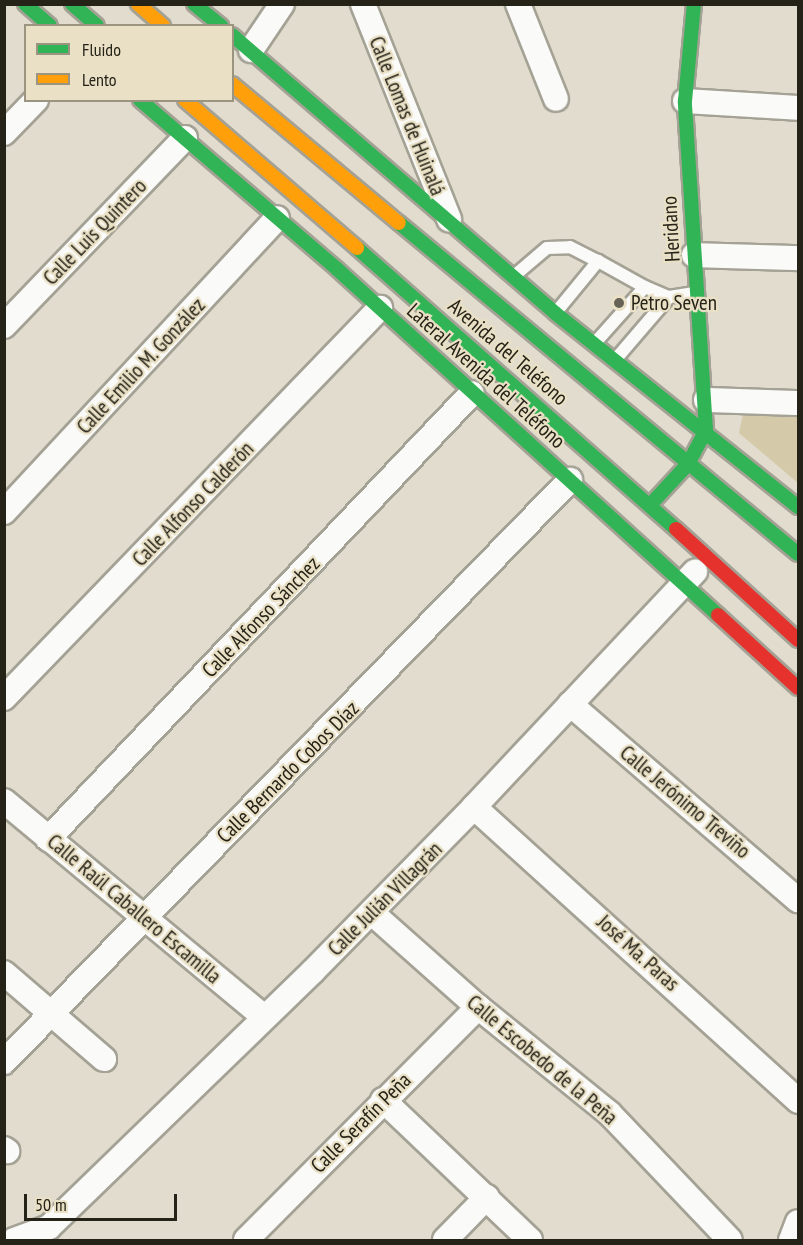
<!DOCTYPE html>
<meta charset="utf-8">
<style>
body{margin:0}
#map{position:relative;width:803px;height:1245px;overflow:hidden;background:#e1dccd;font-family:"PT Sans Narrow",sans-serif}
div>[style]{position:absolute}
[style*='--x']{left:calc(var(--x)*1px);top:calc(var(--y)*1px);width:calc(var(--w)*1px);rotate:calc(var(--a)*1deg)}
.green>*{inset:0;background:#d4c9a9}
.roads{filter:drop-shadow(2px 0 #a4a195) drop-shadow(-2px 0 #a4a195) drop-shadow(0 2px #a4a195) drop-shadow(0 -2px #a4a195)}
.lane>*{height:12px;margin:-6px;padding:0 6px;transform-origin:6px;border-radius:6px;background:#fafaf8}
.street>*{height:24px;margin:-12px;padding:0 12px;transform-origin:12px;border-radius:12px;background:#fafaf8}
.fast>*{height:14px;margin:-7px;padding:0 7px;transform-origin:7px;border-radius:7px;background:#30b455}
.slow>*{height:14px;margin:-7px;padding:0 7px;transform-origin:7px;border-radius:7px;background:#ff9f0a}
.jam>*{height:14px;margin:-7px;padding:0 7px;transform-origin:7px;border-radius:7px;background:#e5322d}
.dots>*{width:16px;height:16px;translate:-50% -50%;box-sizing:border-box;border:3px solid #e9e0c5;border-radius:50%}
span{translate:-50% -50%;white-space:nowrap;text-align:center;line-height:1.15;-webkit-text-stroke:4.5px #e9e0c5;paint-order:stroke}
.street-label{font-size:21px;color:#252218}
.poi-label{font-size:21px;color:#252218}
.left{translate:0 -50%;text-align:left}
.frame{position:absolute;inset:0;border:6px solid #252218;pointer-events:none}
.legend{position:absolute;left:24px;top:24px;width:210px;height:78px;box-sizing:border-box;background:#e9e0c5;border:2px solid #9b9480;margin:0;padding:8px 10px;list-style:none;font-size:18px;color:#252218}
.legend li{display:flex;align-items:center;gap:12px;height:30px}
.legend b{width:30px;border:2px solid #9b9480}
.scale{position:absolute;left:24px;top:1194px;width:153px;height:27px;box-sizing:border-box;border:3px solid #252218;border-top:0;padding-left:8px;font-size:18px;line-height:21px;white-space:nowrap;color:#252218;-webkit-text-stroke:4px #e9e0c5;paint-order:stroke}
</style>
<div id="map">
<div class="green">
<div style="clip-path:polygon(743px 414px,798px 417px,798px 483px,739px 433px)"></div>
</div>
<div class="roads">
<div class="lane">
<div style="--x:514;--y:276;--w:43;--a:-40.3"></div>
<div style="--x:547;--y:248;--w:23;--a:-2"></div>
<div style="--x:570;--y:247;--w:31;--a:27"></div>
<div style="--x:557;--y:311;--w:65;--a:-50.6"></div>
<div style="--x:598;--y:261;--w:54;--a:29"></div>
<div style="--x:594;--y:344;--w:76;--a:-48.2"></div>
<div style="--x:645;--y:287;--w:26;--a:23"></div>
<div style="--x:669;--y:297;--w:24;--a:-9"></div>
<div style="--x:615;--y:360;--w:83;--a:-49.4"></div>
</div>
<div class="street">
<div style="--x:363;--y:4;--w:232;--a:68.2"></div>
<div style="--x:518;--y:4;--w:102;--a:68.2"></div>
<div style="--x:251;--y:50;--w:55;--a:-56"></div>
<div style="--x:685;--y:101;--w:113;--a:3.5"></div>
<div style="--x:4;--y:133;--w:46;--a:-45.9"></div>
<div style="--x:694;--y:255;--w:104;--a:1.7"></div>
<div style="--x:4;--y:326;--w:261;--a:-46.1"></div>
<div style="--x:706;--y:400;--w:92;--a:1.9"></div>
<div style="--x:4;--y:512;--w:401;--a:-47.1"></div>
<div style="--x:4;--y:698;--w:542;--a:-46.05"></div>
<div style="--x:570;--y:704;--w:301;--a:40.7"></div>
<div style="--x:4;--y:801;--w:338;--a:39.7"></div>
<div style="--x:474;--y:807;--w:438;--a:42.2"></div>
<div style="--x:48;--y:839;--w:615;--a:-46.45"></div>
<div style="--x:372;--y:913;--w:142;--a:41.6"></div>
<div style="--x:478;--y:1007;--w:169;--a:39"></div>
<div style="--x:609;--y:1113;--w:175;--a:46.4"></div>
<div style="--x:4;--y:973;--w:132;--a:40.7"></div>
<div style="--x:4;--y:1062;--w:812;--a:-45.8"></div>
<div style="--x:383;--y:1100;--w:203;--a:43.6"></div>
<div style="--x:4;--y:1149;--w:4;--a:34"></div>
<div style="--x:14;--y:1240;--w:37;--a:-20"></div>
<div style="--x:49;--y:1227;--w:368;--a:-44.1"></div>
<div style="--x:313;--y:971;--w:230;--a:-45.5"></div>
<div style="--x:474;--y:807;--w:323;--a:-46.8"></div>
<div style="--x:246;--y:1240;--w:329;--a:-45.1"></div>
<div style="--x:445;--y:1240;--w:60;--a:-45.7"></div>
<div style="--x:791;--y:1240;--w:19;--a:-69"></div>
</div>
<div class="fast">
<div style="--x:25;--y:4;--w:33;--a:41"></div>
<div style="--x:72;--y:4;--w:33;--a:41"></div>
<div style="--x:194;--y:4;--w:35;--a:39"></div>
<div style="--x:232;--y:35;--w:426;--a:40.7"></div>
<div style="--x:555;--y:313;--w:311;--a:38.6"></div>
<div style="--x:140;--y:100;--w:260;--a:40.6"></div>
<div style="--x:337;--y:269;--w:515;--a:42.24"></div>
<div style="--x:399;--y:223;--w:518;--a:39.68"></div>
<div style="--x:357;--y:248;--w:425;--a:41.4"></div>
<div style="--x:651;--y:504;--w:54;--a:-47.2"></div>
<div style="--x:688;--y:464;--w:38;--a:-62"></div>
<div style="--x:706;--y:430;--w:330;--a:-93.7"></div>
<div style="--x:685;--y:101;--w:97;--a:-84.7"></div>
</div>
<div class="slow">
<div style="--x:138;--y:4;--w:33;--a:41"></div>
<div style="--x:232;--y:84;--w:217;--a:39.8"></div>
<div style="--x:185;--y:100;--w:227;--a:40.7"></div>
</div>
<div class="jam">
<div style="--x:676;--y:529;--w:165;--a:42.3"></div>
<div style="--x:718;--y:615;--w:108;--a:42.4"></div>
</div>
</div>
<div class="dots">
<div style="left:619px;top:303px;background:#676357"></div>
</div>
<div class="street-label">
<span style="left:407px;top:116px;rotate:68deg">Calle Lomas de Huinalá</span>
<span style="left:671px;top:229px;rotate:-93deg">Heridano</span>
<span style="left:95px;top:232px;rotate:-46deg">Calle Luis Quintero</span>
<span style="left:508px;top:352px;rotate:41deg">Avenida del Teléfono</span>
<span style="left:141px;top:366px;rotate:-47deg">Calle Emilio M. González</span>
<span style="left:486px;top:376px;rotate:42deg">Lateral Avenida del Teléfono</span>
<span style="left:193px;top:504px;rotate:-46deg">Calle Alfonso Calderón</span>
<span style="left:261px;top:617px;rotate:-46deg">Calle Alfonso Sánchez</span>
<span style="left:288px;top:772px;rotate:-45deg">Calle Bernardo Cobos Díaz</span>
<span style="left:685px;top:802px;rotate:40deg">Calle Jerónimo Treviño</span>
<span style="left:385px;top:899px;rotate:-45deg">Calle Julián Villagrán</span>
<span style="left:134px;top:909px;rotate:40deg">Calle Raúl Caballero Escamilla</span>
<span style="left:638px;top:953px;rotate:42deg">José Ma. Paras</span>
<span style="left:542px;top:1060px;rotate:40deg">Calle Escobedo de la Peña</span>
<span style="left:361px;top:1123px;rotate:-45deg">Calle Serafín Peña</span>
</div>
<div class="poi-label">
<span class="left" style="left:631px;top:303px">Petro Seven</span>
</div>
<div class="frame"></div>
<ul class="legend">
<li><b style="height:8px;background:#30b455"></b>Fluido</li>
<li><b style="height:8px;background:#ff9f0a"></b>Lento</li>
</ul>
<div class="scale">50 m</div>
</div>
